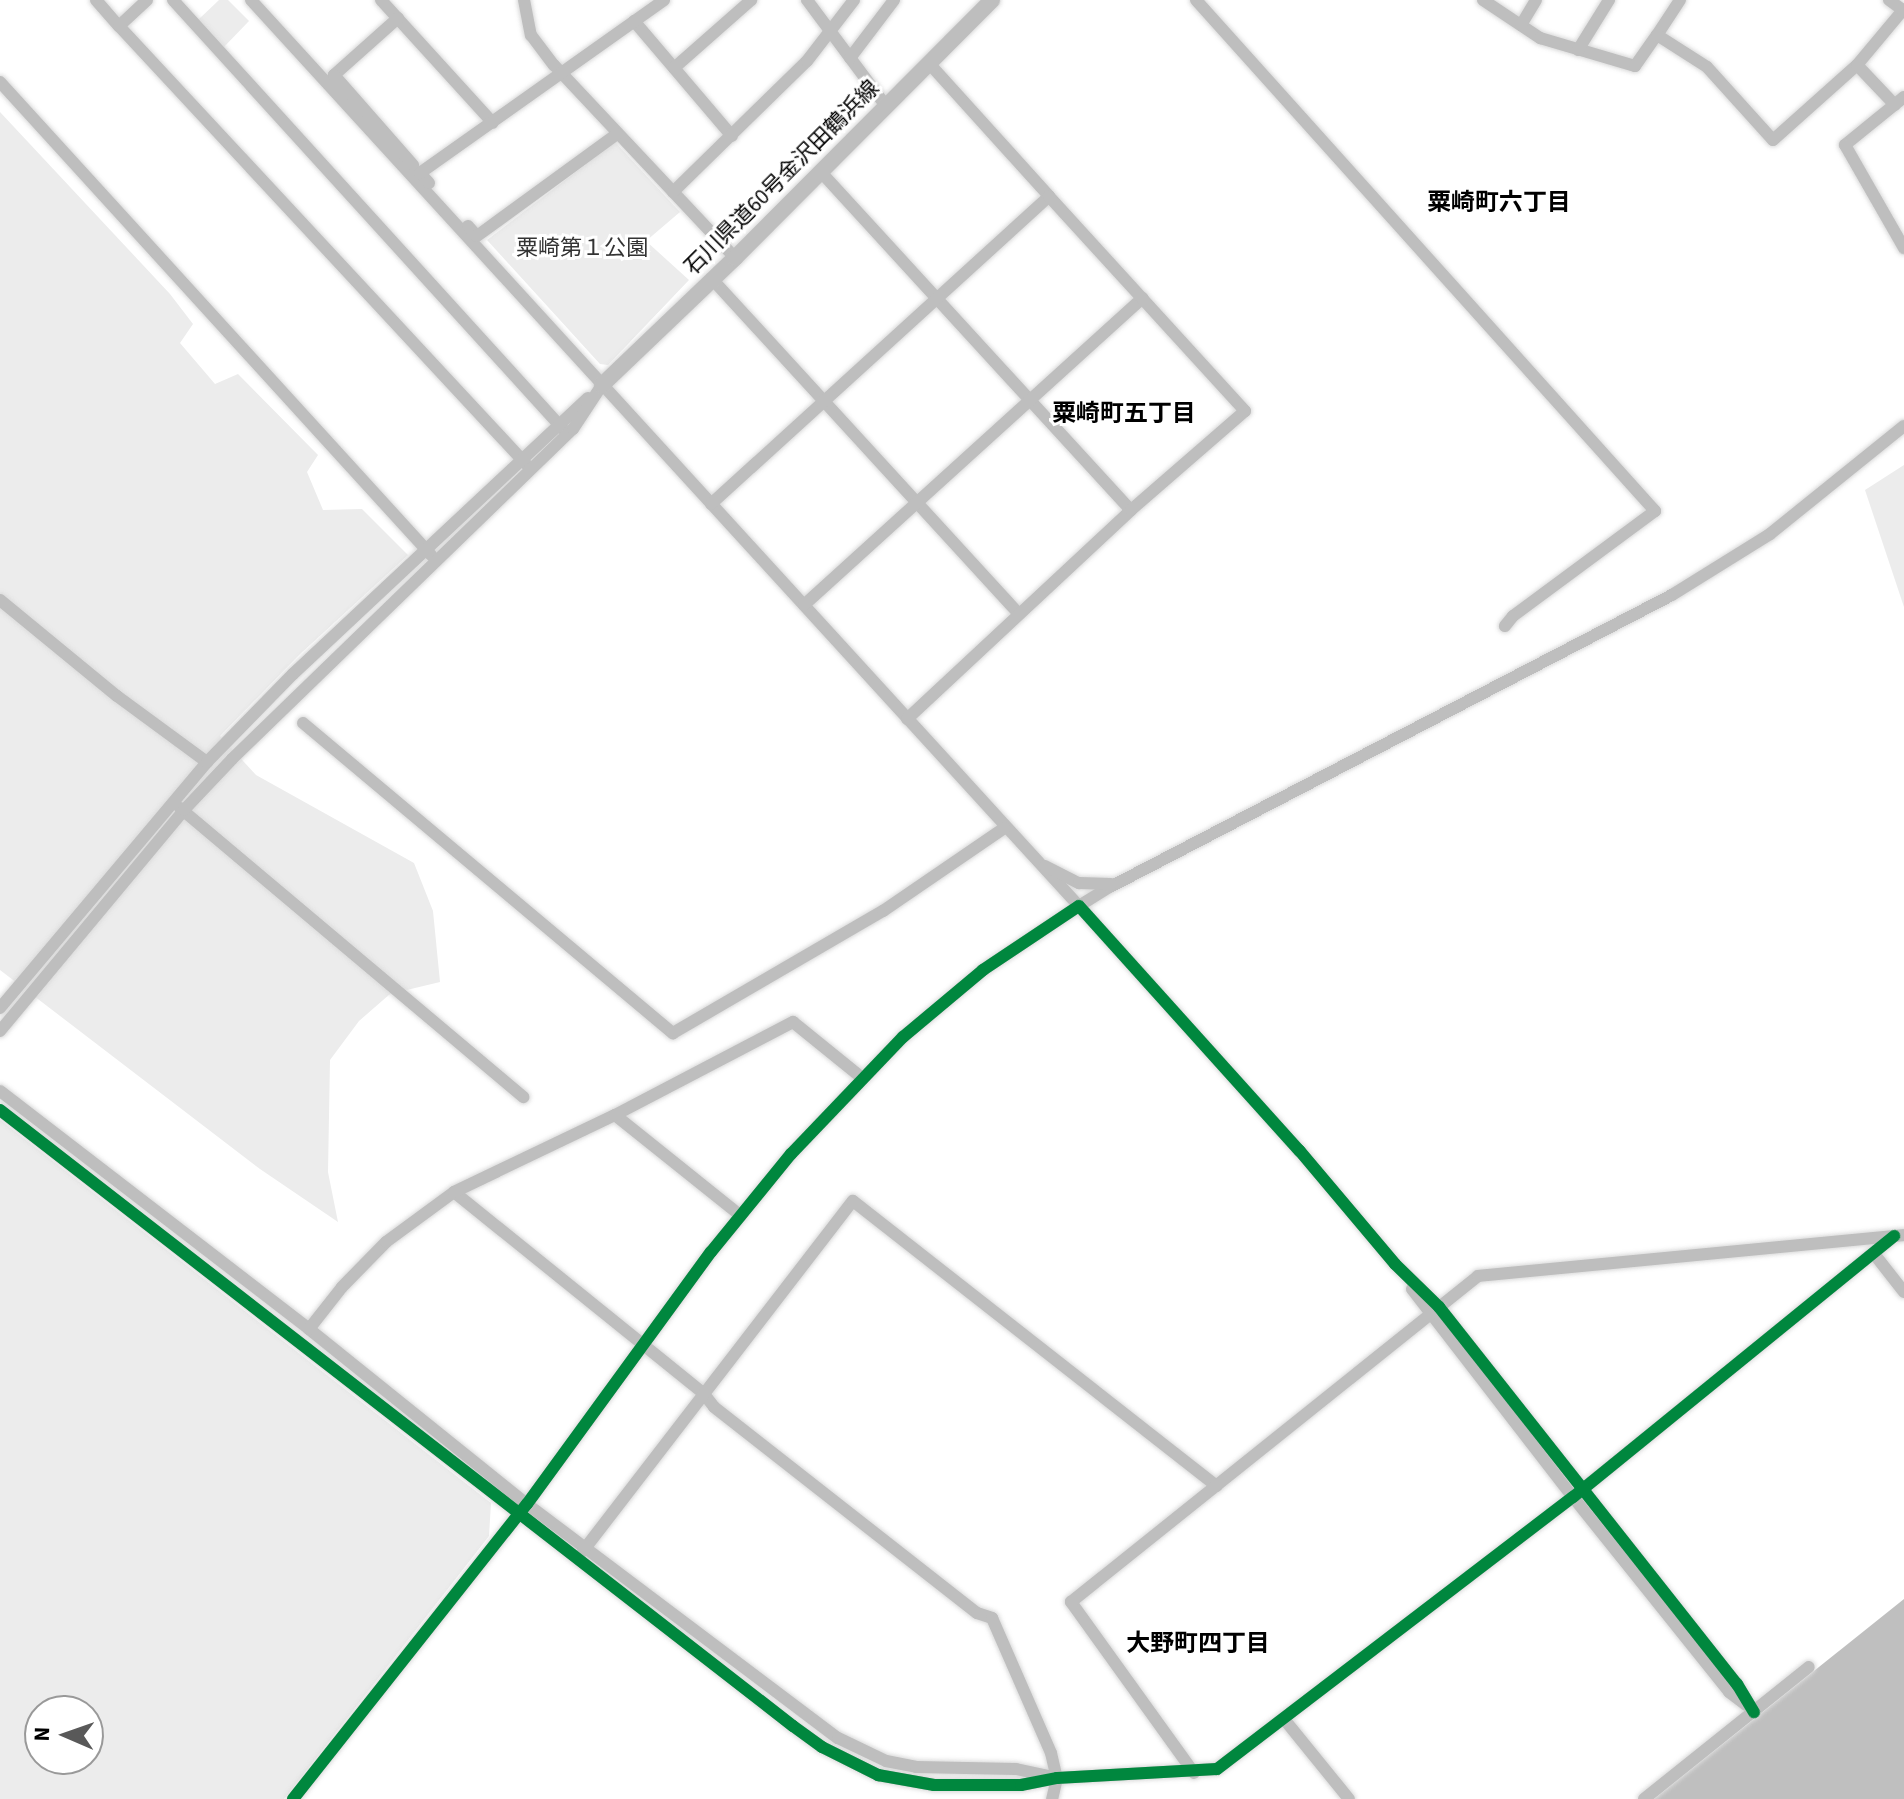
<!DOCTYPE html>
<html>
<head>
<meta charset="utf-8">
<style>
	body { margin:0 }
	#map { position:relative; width:1904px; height:1799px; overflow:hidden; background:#fff; font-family:"Source Sans 3","Noto Sans JP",sans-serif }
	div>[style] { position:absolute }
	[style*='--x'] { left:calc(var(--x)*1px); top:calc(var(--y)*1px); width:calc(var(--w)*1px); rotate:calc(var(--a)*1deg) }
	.green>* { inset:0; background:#ececec }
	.water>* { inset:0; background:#bfbfbf }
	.roads { filter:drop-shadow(0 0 2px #dbdbdb) drop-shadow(0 0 2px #dbdbdb) }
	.minor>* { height:12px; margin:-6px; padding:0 6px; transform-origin:6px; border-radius:6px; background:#bebebe }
	.major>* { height:16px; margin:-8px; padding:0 8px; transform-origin:8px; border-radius:8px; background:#bebebe }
	.cycleway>* { height:12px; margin:-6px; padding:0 6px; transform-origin:6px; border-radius:6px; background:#00873e }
	span { translate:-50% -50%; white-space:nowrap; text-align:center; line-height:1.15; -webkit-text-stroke:6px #fff; paint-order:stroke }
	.street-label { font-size:22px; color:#000 }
	.park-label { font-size:22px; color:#333 }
	.neighbourhood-label { font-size:24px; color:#000; font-weight:700 }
	.north { position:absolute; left:24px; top:1695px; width:80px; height:80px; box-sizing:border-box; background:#fff; border:2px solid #999; border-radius:50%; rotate:272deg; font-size:22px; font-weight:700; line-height:32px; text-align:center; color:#000 }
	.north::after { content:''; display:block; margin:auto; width:28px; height:36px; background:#595959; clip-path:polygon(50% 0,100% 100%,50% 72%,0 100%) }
</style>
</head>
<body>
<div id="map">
	<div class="green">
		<i style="clip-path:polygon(219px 0,228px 0,249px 21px,223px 48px,198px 20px)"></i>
		<i style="clip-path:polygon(0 112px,170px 294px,193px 324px,180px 343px,215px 384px,238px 374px,318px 455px,307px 472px,323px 510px,362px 509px,408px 555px,299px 655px,220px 736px,256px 775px,414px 863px,433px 911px,440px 982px,390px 994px,359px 1021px,330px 1060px,328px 1172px,338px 1222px,260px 1169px,0 970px)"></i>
		<i style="clip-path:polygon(615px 142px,680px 212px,646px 241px,689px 280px,608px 365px,600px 364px,487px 240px)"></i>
		<i style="clip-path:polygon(1904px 465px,1904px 607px,1865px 490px)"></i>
		<i style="clip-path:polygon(evenodd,0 1120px,491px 1503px,489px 1536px,284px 1799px,0 1799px,0 1120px,40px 1711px,88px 1711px,88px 1759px,40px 1759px,40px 1711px)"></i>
	</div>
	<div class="water">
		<i style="clip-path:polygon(1904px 1599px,1904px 1799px,1654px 1799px)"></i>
	</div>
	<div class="roads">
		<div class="minor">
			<i style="--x:96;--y:0;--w:35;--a:49"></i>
			<i style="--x:147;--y:0;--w:38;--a:137"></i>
			<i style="--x:119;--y:26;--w:598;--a:47.1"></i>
			<i style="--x:173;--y:0;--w:580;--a:47.73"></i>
			<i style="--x:251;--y:0;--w:1227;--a:47.58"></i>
			<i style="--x:1079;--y:906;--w:36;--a:-32"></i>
			<i style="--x:1110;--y:887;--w:633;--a:-27.46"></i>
			<i style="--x:1672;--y:595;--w:115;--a:-31.9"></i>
			<i style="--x:1770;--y:534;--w:172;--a:-38.9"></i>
			<i style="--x:381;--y:0;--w:166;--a:47.7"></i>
			<i style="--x:524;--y:0;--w:36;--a:79"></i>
			<i style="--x:531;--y:35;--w:38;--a:53"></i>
			<i style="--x:554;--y:65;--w:265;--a:46.8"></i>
			<i style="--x:807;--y:0;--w:132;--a:53.3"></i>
			<i style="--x:1196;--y:0;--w:687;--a:48.07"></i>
			<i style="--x:1655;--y:511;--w:177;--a:143.5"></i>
			<i style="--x:1513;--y:616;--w:13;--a:129"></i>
			<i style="--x:1483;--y:0;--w:69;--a:33.7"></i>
			<i style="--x:1540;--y:38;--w:99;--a:16.4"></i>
			<i style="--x:1635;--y:66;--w:38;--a:-55"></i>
			<i style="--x:1680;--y:0;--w:42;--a:123.3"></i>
			<i style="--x:1657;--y:35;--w:59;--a:32.6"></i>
			<i style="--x:1707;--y:67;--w:98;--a:47.9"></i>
			<i style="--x:1773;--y:140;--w:113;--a:-41.8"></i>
			<i style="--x:1857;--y:65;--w:72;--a:-50.1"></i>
			<i style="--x:1889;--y:0;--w:19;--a:36"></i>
			<i style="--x:398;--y:18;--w:86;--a:138.3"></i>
			<i style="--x:334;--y:75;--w:120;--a:48.7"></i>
			<i style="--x:634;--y:21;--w:151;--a:49.6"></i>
			<i style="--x:1521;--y:25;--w:29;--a:-59"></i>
			<i style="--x:1578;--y:50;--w:59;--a:-58.2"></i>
			<i style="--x:850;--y:58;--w:73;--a:-52.8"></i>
			<i style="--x:1857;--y:65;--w:55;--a:46.5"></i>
			<i style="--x:674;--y:68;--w:103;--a:-41.4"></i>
			<i style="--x:0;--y:82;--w:640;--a:47.66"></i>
			<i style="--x:1904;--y:97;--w:76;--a:140.9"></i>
			<i style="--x:1845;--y:145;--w:119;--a:60.2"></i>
			<i style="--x:820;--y:171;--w:460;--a:47.5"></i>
			<i style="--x:429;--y:183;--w:13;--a:-132"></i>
			<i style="--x:420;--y:173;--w:299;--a:-35.3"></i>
			<i style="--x:673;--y:192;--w:187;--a:-44.4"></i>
			<i style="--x:807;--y:61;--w:77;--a:-52.4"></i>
			<i style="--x:468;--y:226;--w:13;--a:48"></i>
			<i style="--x:477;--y:236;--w:173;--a:-36.1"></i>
			<i style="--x:712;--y:279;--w:454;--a:47.5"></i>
			<i style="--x:711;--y:504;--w:457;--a:-42.3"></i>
			<i style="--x:1049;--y:196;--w:179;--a:-132.1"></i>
			<i style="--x:0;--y:600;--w:151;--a:39.4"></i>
			<i style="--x:117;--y:696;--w:112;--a:36.3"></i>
			<i style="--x:804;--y:605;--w:457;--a:-42.2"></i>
			<i style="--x:907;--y:719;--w:306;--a:-43"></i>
			<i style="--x:1131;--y:510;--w:151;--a:-41"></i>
			<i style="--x:1245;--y:411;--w:291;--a:-132.4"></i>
			<i style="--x:303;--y:723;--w:483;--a:40"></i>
			<i style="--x:673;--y:1033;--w:243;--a:-30.2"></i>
			<i style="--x:883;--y:911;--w:147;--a:-34.4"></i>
			<i style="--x:180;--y:808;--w:449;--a:40.1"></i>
			<i style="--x:1045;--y:866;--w:38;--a:27"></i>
			<i style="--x:1079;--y:883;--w:32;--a:2"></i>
			<i style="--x:0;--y:1008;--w:322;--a:-49.9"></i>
			<i style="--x:207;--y:762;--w:123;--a:-45.7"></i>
			<i style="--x:293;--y:674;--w:404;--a:-43.1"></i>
			<i style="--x:0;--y:1031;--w:288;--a:-50.2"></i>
			<i style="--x:184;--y:810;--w:70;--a:-46.7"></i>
			<i style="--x:232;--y:759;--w:475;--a:-44.1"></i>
			<i style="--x:573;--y:429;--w:53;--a:-56.6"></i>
			<i style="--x:0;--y:1091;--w:390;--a:37.6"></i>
			<i style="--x:309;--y:1329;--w:280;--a:38.8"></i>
			<i style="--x:527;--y:1504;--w:389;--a:37"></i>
			<i style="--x:838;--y:1738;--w:53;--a:25.6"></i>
			<i style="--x:886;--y:1761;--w:31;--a:11"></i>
			<i style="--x:916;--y:1767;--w:100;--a:1.1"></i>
			<i style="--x:1016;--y:1769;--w:35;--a:12"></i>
			<i style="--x:0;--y:1110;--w:1004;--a:37.84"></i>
			<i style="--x:793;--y:1726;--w:36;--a:36"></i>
			<i style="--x:822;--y:1747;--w:63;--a:26.6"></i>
			<i style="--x:878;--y:1775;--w:57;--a:10.1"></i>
			<i style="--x:934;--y:1785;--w:87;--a:0"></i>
			<i style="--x:1021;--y:1785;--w:37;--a:-11"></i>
			<i style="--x:1057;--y:1778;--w:160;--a:-3.2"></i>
			<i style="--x:1217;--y:1769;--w:448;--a:-37.4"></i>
			<i style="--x:1573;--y:1497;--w:414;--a:-39.1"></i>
			<i style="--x:615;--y:1115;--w:161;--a:38.7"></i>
			<i style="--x:454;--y:1192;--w:321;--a:38.9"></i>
			<i style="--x:704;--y:1394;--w:16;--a:52"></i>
			<i style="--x:714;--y:1407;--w:334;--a:38.1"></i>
			<i style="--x:977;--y:1613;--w:16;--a:18"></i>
			<i style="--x:992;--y:1618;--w:147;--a:66.4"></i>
			<i style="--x:1051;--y:1753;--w:26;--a:77"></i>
			<i style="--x:1057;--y:1778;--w:22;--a:103"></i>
			<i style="--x:1875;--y:1255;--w:47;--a:51.9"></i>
			<i style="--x:1412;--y:1289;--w:263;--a:52.3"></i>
			<i style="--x:1573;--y:1497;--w:250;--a:51.3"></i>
			<i style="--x:1729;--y:1692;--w:21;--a:37"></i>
			<i style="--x:309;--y:1329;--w:53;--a:-51.8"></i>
			<i style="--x:342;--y:1287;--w:63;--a:-45.6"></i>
			<i style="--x:386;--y:1242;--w:84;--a:-36.3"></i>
			<i style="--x:454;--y:1192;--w:178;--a:-25.6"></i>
			<i style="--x:615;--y:1115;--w:201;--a:-27.6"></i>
			<i style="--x:793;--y:1022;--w:87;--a:39"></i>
			<i style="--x:583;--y:1551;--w:442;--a:-52.4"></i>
			<i style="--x:853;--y:1201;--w:462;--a:38.1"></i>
			<i style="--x:1284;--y:1719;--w:103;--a:50.9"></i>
			<i style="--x:1194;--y:1773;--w:211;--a:-125.7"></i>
			<i style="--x:1071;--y:1602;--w:521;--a:-38.69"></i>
			<i style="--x:1478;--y:1276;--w:428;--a:-5.5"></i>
			<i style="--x:293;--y:1799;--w:377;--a:-51.6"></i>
			<i style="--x:527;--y:1504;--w:312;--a:-53.9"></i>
			<i style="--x:711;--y:1252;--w:127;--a:-50.8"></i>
			<i style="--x:791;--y:1154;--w:162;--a:-46.3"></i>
			<i style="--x:903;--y:1037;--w:104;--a:-39.9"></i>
			<i style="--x:983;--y:970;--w:115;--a:-33.7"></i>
			<i style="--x:1079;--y:906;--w:329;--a:48"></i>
			<i style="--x:1299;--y:1150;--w:149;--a:49.9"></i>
			<i style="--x:1395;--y:1264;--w:62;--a:44.3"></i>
			<i style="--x:1439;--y:1307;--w:481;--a:51.7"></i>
			<i style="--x:1737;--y:1684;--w:33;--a:59"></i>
			<i style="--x:1644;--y:1799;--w:211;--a:-38.7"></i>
		</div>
		<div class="major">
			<i style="--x:602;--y:385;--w:184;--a:-43.7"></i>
			<i style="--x:735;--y:258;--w:364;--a:-45.1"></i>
		</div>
	</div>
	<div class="cycleway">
		<i style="--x:0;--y:1110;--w:1004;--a:37.84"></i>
		<i style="--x:793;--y:1726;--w:36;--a:36"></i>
		<i style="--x:822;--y:1747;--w:63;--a:26.6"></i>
		<i style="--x:878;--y:1775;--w:57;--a:10.1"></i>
		<i style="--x:934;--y:1785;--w:87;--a:0"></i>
		<i style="--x:1021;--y:1785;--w:37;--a:-11"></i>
		<i style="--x:1057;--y:1778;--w:160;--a:-3.2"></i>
		<i style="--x:1217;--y:1769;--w:448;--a:-37.4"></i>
		<i style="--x:1573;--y:1497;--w:414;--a:-39.1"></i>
		<i style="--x:293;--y:1799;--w:377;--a:-51.6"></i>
		<i style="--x:527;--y:1504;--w:312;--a:-53.9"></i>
		<i style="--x:711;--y:1252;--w:127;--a:-50.8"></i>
		<i style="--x:791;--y:1154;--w:162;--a:-46.3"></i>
		<i style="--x:903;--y:1037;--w:104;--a:-39.9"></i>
		<i style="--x:983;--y:970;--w:115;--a:-33.7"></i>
		<i style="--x:1079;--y:906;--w:329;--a:48"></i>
		<i style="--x:1299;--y:1150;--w:149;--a:49.9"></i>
		<i style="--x:1395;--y:1264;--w:62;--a:44.3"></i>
		<i style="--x:1439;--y:1307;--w:481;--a:51.7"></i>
		<i style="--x:1737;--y:1684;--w:33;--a:59"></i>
	</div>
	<div class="street-label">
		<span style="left:782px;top:178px;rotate:-45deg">石川県道60号金沢田鶴浜線</span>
	</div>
	<div class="park-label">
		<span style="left:582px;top:249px">粟崎第１公園</span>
	</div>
	<div class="neighbourhood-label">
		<span style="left:1499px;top:203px">粟崎町六丁目</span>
		<span style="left:1124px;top:414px">粟崎町五丁目</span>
		<span style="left:1198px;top:1644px">大野町四丁目</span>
	</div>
	<div class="north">N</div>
</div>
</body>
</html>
